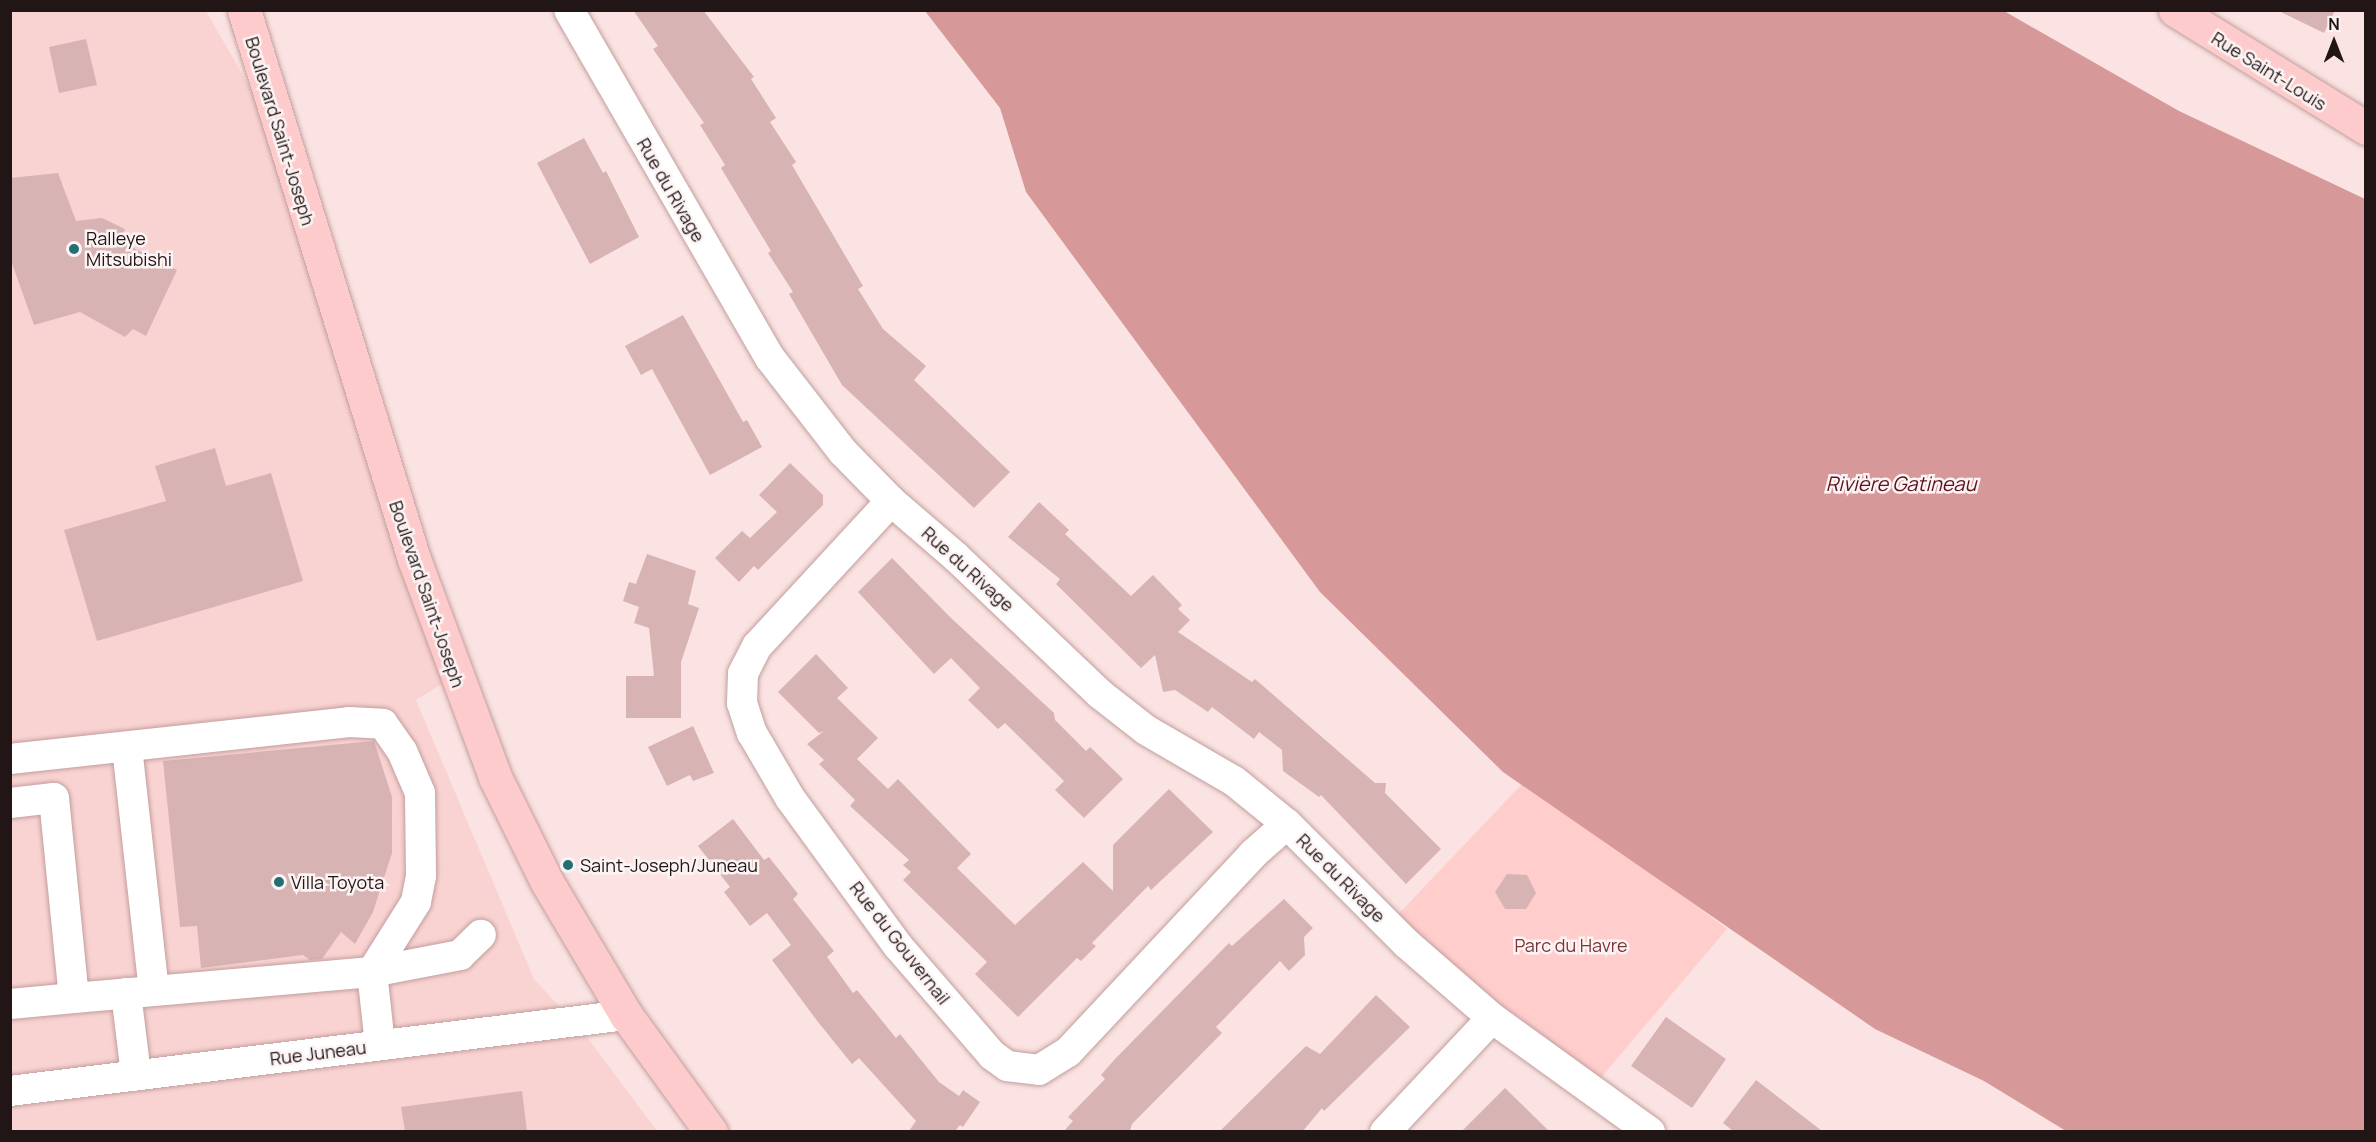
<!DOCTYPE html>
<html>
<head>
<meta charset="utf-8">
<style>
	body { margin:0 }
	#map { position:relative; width:2376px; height:1142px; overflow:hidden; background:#fae3e2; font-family:Manrope,sans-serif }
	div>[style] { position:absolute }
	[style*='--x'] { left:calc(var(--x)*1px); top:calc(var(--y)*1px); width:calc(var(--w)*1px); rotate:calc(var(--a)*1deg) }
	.built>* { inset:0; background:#f9d3d2 }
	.green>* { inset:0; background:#fecdcc }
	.water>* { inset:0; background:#d69898 }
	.building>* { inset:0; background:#d8b3b3 }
	.roads { filter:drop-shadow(0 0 2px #c29e9d) drop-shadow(0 0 2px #c29e9d) }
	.minor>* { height:30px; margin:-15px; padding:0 15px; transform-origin:15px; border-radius:15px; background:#fff }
	.major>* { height:33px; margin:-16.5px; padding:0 16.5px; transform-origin:16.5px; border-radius:16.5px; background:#fdcbcb }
	.dots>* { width:16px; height:16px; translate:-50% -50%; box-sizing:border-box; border:3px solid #fcf4f4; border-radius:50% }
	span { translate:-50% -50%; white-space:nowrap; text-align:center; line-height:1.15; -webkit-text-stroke:5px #fcf4f4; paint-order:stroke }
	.street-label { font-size:18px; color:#221515 }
	.poi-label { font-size:18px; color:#221515 }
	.left { translate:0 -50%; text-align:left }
	.park-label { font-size:18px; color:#7e3337 }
	.water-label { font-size:20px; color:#5c121b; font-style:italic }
	.frame { position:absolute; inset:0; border:12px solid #221515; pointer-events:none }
	.north { position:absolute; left:2304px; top:12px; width:60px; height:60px; -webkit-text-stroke:4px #fcf4f4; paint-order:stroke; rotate:0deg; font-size:16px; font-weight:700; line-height:24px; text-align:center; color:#221515 }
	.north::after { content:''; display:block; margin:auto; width:21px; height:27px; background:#221515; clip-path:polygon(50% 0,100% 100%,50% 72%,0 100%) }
</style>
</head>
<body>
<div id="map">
	<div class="built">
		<i style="clip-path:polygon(10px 11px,206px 11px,283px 145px,455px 676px,416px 700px,534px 979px,584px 1033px,657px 1131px,11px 1131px)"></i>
	</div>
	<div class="green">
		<i style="clip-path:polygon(1522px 784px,1641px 865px,1727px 929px,1592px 1088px,1388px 925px)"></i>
	</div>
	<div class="water">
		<i style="clip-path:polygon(925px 11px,2004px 11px,2179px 111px,2365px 199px,2365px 1131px,2066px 1131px,1984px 1081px,1875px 1029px,1503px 772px,1320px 592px,1026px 192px,1000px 108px)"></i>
	</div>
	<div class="building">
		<i style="clip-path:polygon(633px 10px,703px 10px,754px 77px,751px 79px,776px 118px,770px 122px,796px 162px,792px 165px,863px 286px,858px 289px,883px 329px,926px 366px,914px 380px,1010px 472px,974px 508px,842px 385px,789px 294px,793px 292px,768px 253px,771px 251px,721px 168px,725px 165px,700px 125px,704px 123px,653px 49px,658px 46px)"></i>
		<i style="clip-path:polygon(2277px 10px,2335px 10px,2324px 33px)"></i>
		<i style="clip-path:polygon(86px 39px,97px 85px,59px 93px,49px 47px)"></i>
		<i style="clip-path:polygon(584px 138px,603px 173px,606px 171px,639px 237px,590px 264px,537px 163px)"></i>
		<i style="clip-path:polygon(58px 173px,76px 221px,102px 218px,125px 229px,120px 241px,177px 270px,146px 336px,133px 329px,125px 337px,80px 312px,34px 325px,10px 258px,10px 178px)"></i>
		<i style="clip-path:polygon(683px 315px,743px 422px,747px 420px,762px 447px,710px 475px,652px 369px,641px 375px,625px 346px)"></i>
		<i style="clip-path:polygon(215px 448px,226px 486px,271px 473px,303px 581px,97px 641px,64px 530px,166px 501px,155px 466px)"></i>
		<i style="clip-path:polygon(790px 463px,823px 495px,823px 505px,758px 570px,754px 566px,739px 582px,715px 558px,742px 531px,750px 538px,777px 512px,759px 495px)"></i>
		<i style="clip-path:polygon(1039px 502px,1069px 530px,1065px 534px,1131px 596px,1153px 575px,1182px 605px,1178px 609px,1190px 620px,1178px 632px,1252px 682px,1255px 679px,1375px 783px,1386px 783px,1385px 793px,1441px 849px,1406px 884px,1321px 795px,1319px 797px,1283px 771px,1282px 750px,1259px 732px,1254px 739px,1212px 707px,1208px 712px,1175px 690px,1163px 692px,1155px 655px,1141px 668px,1056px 584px,1060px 579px,1008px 537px)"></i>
		<i style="clip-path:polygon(647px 554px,696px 571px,688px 604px,699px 608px,681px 662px,681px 718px,626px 718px,626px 676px,654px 676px,649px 628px,634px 623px,639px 607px,623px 601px,629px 582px,636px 584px)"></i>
		<i style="clip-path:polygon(892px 558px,951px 618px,1054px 713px,1055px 720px,1086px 751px,1090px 747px,1123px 779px,1084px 818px,1055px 790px,1064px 781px,1005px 723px,998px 729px,968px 700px,980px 688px,951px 658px,934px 674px,858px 592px)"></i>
		<i style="clip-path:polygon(816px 654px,848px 688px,837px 698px,878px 738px,857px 759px,888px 789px,898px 779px,971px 854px,957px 868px,1015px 925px,1083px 862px,1113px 891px,1113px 845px,1169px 789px,1213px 832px,1151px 890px,1148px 886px,1092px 943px,1096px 946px,1081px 961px,1077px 958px,1018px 1017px,975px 974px,987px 962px,903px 880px,911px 872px,903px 865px,909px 860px,850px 806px,855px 800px,819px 764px,824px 760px,807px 744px,824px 731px,819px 733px,778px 692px)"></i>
		<i style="clip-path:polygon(693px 726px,714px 773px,693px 781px,690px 775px,667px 786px,648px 747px)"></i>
		<i style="clip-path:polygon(374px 741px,392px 797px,392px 853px,373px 912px,355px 944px,341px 932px,322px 959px,310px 960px,303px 955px,201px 968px,197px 926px,180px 927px,163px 761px)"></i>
		<i style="clip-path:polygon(733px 819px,764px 860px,769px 857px,798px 894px,793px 899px,834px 951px,827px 957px,853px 993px,857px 990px,896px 1038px,900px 1034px,939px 1082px,959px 1096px,963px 1090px,980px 1102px,963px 1127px,960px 1125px,955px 1131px,909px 1131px,916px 1121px,859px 1058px,852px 1064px,818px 1022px,772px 960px,791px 945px,767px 913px,750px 926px,724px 892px,730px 887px,698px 846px)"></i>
		<i style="clip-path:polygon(1507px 874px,1527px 875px,1536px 893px,1526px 909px,1505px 909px,1495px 892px)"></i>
		<i style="clip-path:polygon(1284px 899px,1313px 928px,1304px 937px,1305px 955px,1289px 971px,1280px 961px,1216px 1027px,1222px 1033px,1132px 1124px,1130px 1131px,1064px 1131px,1073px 1121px,1068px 1117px,1105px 1079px,1101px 1075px,1115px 1059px,1229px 943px,1232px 946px)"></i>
		<i style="clip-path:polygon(1376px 995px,1410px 1027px,1324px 1111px,1322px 1108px,1303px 1131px,1220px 1131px,1306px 1046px,1320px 1054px)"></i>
		<i style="clip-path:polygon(1666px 1017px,1726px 1059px,1692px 1108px,1631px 1066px)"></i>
		<i style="clip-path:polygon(1756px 1080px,1822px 1131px,1733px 1131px,1723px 1123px)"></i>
		<i style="clip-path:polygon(1505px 1088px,1549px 1131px,1462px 1131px)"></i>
		<i style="clip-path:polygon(522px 1091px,527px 1131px,405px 1131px,401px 1107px)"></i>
	</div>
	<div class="roads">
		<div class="minor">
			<i style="--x:569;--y:10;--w:402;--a:60"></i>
			<i style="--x:770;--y:358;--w:119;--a:52.2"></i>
			<i style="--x:843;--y:452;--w:69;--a:45.6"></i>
			<i style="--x:891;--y:501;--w:86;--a:40.7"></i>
			<i style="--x:956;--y:557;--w:199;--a:43.6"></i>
			<i style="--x:1100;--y:694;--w:58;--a:38"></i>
			<i style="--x:1146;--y:730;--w:102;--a:30.1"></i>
			<i style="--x:1234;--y:781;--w:68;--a:39.1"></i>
			<i style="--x:1287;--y:824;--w:170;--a:45"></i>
			<i style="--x:1407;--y:944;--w:113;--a:41"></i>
			<i style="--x:1492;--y:1018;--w:195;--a:35.8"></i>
			<i style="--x:891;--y:501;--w:197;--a:132.7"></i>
			<i style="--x:757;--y:646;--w:31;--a:117"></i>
			<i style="--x:743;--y:674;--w:29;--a:92"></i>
			<i style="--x:742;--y:703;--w:32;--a:72"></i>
			<i style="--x:752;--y:733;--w:75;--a:59.7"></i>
			<i style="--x:790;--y:798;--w:183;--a:53.9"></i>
			<i style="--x:898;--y:946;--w:144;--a:49.2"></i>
			<i style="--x:992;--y:1055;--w:19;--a:36"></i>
			<i style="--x:1007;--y:1066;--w:32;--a:7"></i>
			<i style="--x:1039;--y:1070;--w:34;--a:-32"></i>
			<i style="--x:1068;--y:1052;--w:271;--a:-46.9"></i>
			<i style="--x:1253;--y:854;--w:45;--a:-41.4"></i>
			<i style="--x:127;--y:747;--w:245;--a:83.7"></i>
			<i style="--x:10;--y:759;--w:341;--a:-6.2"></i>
			<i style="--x:349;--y:722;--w:34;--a:3"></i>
			<i style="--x:383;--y:724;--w:33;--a:55"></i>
			<i style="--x:402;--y:751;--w:46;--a:66.8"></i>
			<i style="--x:420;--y:793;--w:83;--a:89.3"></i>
			<i style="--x:421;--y:876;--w:26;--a:101"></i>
			<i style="--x:416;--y:902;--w:83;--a:122.2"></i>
			<i style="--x:372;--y:972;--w:73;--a:83.7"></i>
			<i style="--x:10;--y:803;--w:44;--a:-6.5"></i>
			<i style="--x:54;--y:798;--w:201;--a:84.3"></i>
			<i style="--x:74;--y:998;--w:64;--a:174.6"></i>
			<i style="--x:126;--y:993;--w:83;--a:83"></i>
			<i style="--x:74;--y:998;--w:299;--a:-5"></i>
			<i style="--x:372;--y:972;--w:90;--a:-10.9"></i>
			<i style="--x:460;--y:955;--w:29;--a:-44"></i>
			<i style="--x:10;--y:1091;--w:621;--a:-7.03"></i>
			<i style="--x:1385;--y:1132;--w:156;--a:-46.8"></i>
		</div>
		<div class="major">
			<i style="--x:244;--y:10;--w:575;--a:72.79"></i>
			<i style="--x:414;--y:559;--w:233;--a:69.6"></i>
			<i style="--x:495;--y:777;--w:117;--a:63.7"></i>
			<i style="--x:547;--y:882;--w:155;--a:59.3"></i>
			<i style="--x:626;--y:1015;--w:145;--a:54"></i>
			<i style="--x:2175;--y:10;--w:225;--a:31.7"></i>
		</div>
	</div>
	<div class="dots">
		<i style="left:74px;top:249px;background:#246f73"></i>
		<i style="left:568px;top:865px;background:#246f73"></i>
		<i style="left:279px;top:882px;background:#246f73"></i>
	</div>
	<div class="street-label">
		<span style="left:2269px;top:71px;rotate:32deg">Rue Saint-Louis</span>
		<span style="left:280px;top:131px;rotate:73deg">Boulevard Saint-Joseph</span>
		<span style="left:671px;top:190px;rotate:60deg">Rue du Rivage</span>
		<span style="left:968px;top:569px;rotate:42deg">Rue du Rivage</span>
		<span style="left:427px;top:594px;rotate:71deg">Boulevard Saint-Joseph</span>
		<span style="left:1341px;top:878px;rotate:45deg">Rue du Rivage</span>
		<span style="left:900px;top:943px;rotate:52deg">Rue du Gouvernail</span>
		<span style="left:318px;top:1053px;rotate:-7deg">Rue Juneau</span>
	</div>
	<div class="poi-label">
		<span class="left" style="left:86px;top:249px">Ralleye<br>Mitsubishi</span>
		<span class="left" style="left:580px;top:865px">Saint-Joseph/Juneau</span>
		<span class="left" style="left:291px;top:882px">Villa Toyota</span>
	</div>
	<div class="park-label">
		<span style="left:1571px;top:945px">Parc du Havre</span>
	</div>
	<div class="water-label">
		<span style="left:1901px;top:483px">Rivière Gatineau</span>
	</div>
	<div class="frame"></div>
	<div class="north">N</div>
</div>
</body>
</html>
